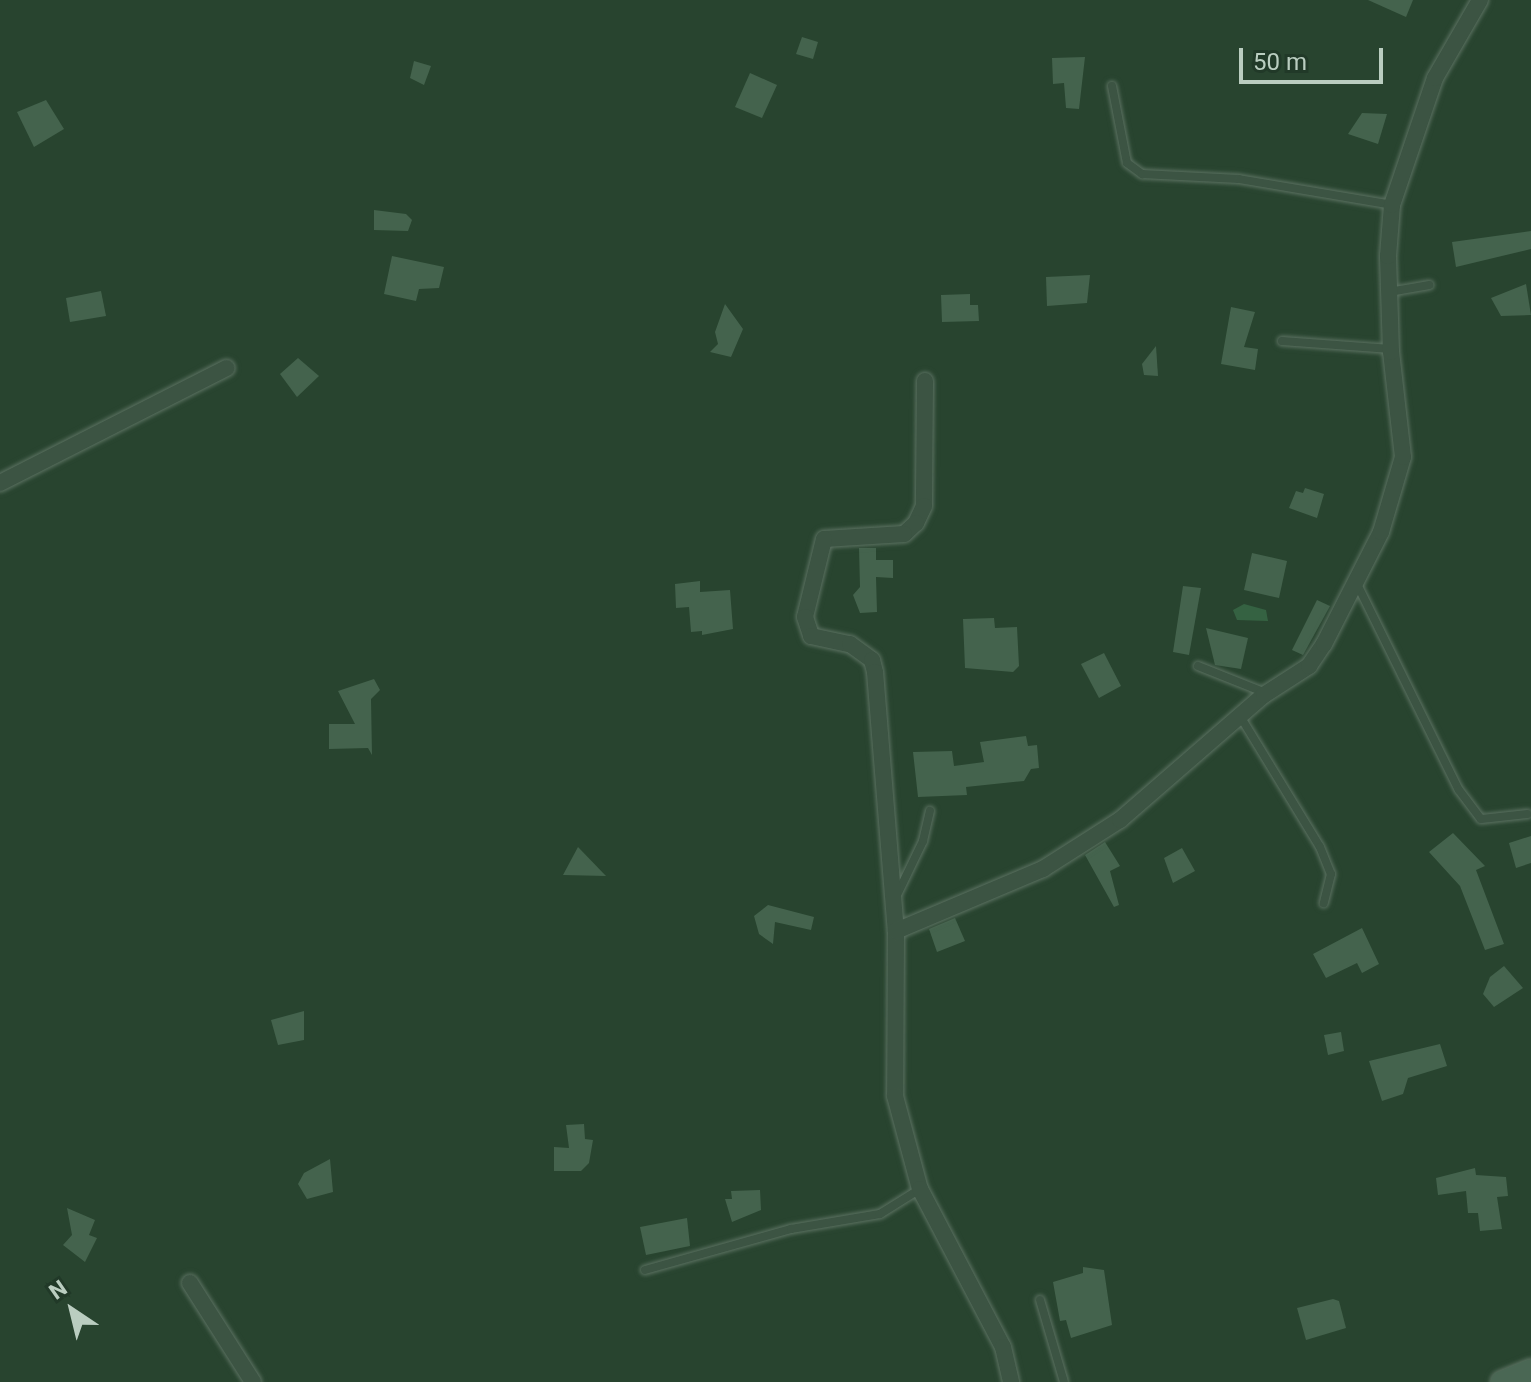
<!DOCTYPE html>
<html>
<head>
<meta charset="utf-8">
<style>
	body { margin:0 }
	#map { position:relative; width:1531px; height:1382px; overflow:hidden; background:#28442f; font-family:Roboto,sans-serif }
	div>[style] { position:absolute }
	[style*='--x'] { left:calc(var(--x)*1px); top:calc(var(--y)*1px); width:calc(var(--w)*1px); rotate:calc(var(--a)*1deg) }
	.water>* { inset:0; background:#356242 }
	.building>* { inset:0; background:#44634d }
	.roads { filter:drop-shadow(0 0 2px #5b7161) drop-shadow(0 0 2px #5b7161) }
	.lane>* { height:8px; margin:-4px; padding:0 4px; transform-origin:4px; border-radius:4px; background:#3c5443 }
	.street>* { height:16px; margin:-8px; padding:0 8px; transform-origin:8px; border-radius:8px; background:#3c5443 }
	.secondary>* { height:22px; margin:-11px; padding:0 11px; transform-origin:11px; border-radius:11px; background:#4a6754 }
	span { translate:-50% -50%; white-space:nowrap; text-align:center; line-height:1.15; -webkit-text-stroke:8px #213928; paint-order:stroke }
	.north { position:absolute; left:32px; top:1270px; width:80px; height:80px; -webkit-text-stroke:6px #213928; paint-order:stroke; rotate:325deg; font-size:22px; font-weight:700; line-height:32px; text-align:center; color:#bacdc0 }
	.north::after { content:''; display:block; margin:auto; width:28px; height:36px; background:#bacdc0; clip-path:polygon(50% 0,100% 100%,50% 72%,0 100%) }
	.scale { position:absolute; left:1239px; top:48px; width:144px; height:36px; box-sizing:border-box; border:4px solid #bacdc0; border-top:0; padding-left:10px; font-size:24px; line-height:28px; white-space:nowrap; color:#bacdc0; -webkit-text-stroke:6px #213928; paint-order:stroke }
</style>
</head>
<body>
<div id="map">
	<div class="water">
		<i style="clip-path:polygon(1244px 604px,1266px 610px,1268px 621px,1237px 620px,1233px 610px)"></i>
	</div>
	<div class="building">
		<i style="clip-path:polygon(1368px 0,1413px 0,1406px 17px)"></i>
		<i style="clip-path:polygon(802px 37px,818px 42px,813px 59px,796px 54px)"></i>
		<i style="clip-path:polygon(1085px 57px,1079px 109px,1066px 108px,1064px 83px,1053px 84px,1052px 58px)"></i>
		<i style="clip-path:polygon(414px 61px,431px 66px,424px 85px,410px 78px)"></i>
		<i style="clip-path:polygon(750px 73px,777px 85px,762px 118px,735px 107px)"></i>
		<i style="clip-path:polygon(46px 100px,64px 129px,34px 147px,17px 112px)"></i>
		<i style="clip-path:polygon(1362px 113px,1387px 114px,1378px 144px,1348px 134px)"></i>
		<i style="clip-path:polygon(374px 210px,406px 214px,412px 220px,408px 231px,374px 230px)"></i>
		<i style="clip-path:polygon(1531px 231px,1531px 249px,1456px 267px,1452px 242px)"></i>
		<i style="clip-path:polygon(392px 256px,444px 267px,439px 288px,419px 289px,416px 301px,384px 294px)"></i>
		<i style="clip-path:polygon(1090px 275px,1087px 303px,1047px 306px,1046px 277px)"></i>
		<i style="clip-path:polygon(1526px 284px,1531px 315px,1501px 316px,1491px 298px)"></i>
		<i style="clip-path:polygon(101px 291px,106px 316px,70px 322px,66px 298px)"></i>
		<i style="clip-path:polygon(970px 294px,970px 305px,978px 305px,979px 321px,942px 322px,941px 295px)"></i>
		<i style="clip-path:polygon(725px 304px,743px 329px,731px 357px,710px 352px,718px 344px,715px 332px)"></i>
		<i style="clip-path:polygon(1231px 307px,1255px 312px,1244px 347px,1258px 349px,1255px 370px,1221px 364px)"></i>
		<i style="clip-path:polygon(1156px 346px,1158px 376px,1144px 375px,1142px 364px)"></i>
		<i style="clip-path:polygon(298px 358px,319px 376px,297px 397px,280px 374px)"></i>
		<i style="clip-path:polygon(1305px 488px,1324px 494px,1317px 518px,1289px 508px,1296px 491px,1303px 493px)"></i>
		<i style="clip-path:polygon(859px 548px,876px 548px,876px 560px,893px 560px,893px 578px,876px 577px,877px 612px,860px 613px,853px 595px,860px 587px)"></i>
		<i style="clip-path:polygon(1252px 553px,1287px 561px,1279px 598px,1244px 590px)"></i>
		<i style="clip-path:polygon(700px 581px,700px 592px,730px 590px,733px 629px,702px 635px,702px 631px,691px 632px,689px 607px,676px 608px,675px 584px)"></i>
		<i style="clip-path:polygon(1183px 586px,1201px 588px,1189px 655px,1173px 652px)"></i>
		<i style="clip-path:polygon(1317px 600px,1330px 606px,1303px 655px,1292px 650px)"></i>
		<i style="clip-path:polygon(994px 618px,995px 628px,1017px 627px,1019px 666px,1013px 672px,965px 668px,963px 619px)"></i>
		<i style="clip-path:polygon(1206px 628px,1248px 638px,1241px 669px,1215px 665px)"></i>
		<i style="clip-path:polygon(1104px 653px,1121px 686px,1099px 698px,1081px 664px)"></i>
		<i style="clip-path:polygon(374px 679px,380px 690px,371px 699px,372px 755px,368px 748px,329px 749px,329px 724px,355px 724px,338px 691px)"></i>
		<i style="clip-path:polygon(1026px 736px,1028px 746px,1037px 745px,1039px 768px,1031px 769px,1024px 781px,966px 787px,967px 795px,918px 797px,913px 752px,952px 751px,954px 766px,984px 762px,980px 742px)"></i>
		<i style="clip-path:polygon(1453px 833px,1485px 866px,1476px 870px,1504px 944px,1485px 950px,1460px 886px,1429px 852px)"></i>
		<i style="clip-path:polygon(1531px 836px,1531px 863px,1516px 868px,1509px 843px)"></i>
		<i style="clip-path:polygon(1105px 842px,1120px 866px,1110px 871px,1119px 905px,1114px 907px,1085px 855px)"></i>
		<i style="clip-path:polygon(578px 847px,606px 876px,563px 875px)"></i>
		<i style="clip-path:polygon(1182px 848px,1195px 871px,1173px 883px,1164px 858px)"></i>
		<i style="clip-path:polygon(768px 905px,814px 917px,811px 930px,775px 922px,773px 944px,759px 934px,754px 916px)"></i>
		<i style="clip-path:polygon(955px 918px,965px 941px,937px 952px,929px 929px)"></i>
		<i style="clip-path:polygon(1362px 928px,1379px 964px,1362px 973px,1357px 963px,1326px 978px,1313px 954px)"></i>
		<i style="clip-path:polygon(1504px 966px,1523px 988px,1494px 1007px,1483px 994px,1490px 977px)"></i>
		<i style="clip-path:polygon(304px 1011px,304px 1040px,278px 1045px,271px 1020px)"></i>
		<i style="clip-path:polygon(1341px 1032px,1344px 1051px,1328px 1055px,1324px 1035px)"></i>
		<i style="clip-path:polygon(1440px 1044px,1447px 1066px,1408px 1078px,1403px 1094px,1382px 1101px,1369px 1061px)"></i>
		<i style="clip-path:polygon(584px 1124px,585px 1139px,593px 1140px,589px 1163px,581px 1171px,554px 1171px,554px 1147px,569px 1148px,566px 1125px)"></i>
		<i style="clip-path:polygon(330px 1159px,333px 1192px,307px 1199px,298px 1184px,304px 1173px)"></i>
		<i style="clip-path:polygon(1475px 1168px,1476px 1175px,1506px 1177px,1508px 1196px,1497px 1197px,1502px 1229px,1480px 1231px,1478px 1213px,1468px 1213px,1466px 1191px,1438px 1195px,1436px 1178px)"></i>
		<i style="clip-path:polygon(760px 1190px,761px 1210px,732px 1222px,725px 1199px,732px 1199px,731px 1191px)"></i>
		<i style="clip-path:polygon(67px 1208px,95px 1220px,89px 1235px,97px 1238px,85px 1262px,63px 1245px,72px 1235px)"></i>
		<i style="clip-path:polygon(687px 1218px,690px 1246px,646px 1255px,640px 1227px)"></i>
		<i style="clip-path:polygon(1083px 1267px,1104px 1270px,1112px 1325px,1071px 1338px,1066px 1320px,1060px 1321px,1053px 1282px,1083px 1273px)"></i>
		<i style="clip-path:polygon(1333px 1299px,1339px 1301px,1346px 1328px,1306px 1340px,1297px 1308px)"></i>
	</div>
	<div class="roads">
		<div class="lane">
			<i style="--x:1112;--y:86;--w:78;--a:79"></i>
			<i style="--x:1127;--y:163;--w:19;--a:36"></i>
			<i style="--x:1142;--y:174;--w:97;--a:3"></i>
			<i style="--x:1239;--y:179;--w:155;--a:9.6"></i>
			<i style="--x:1389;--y:292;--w:41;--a:-9.9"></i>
			<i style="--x:1282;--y:341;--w:109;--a:4.2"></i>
			<i style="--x:1356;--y:582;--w:232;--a:63.7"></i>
			<i style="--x:1459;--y:790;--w:36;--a:53"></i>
			<i style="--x:1481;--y:819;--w:47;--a:-6.1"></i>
			<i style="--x:1198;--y:666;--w:73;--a:21.7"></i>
			<i style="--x:1240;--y:716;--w:153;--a:58.6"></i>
			<i style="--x:1320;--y:847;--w:29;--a:68"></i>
			<i style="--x:1331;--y:874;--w:30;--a:104"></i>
			<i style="--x:897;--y:895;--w:60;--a:-64.3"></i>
			<i style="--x:923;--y:841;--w:31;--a:-77"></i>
			<i style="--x:645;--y:1270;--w:152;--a:-15.7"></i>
			<i style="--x:791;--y:1229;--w:90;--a:-9.6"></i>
			<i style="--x:880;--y:1214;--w:47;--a:-32"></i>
			<i style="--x:1040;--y:1300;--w:85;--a:73.7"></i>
		</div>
		<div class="street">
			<i style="--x:925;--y:381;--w:125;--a:90.5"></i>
			<i style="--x:924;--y:506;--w:19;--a:115"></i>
			<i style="--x:916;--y:523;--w:16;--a:137"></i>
			<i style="--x:904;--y:534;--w:80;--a:176.4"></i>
			<i style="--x:824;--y:539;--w:80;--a:103.7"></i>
			<i style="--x:805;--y:617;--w:20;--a:72"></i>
			<i style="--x:811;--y:636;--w:40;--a:12"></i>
			<i style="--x:850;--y:644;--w:27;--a:36"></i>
			<i style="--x:872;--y:660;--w:12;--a:76"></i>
			<i style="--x:875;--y:672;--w:260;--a:85.4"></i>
			<i style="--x:896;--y:931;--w:165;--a:90.3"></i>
			<i style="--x:895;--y:1096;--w:96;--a:75"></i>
			<i style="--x:920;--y:1189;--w:178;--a:62.3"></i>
			<i style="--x:1003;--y:1347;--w:36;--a:77"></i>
			<i style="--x:0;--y:483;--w:254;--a:-26.9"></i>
			<i style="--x:896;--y:931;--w:160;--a:-22.9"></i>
			<i style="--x:1043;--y:869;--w:91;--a:-32.5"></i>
			<i style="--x:1120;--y:820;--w:191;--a:-41"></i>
			<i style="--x:1264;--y:695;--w:54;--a:-32.8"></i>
			<i style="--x:1309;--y:666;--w:27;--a:-56"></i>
			<i style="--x:1324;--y:644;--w:126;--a:-63"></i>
			<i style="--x:1381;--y:532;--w:78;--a:-73.7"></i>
			<i style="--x:1403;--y:457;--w:106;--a:-96.5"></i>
			<i style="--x:1391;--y:352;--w:96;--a:-91.8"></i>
			<i style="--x:1388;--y:256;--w:51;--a:-85.5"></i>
			<i style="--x:1392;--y:205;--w:134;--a:-71.3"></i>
			<i style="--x:1435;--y:78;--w:90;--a:-60"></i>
			<i style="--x:190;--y:1283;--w:117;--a:57.5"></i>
		</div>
		<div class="secondary">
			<i style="--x:1502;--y:1382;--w:31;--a:-22"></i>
		</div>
	</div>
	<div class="north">N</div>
	<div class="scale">50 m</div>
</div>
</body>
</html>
